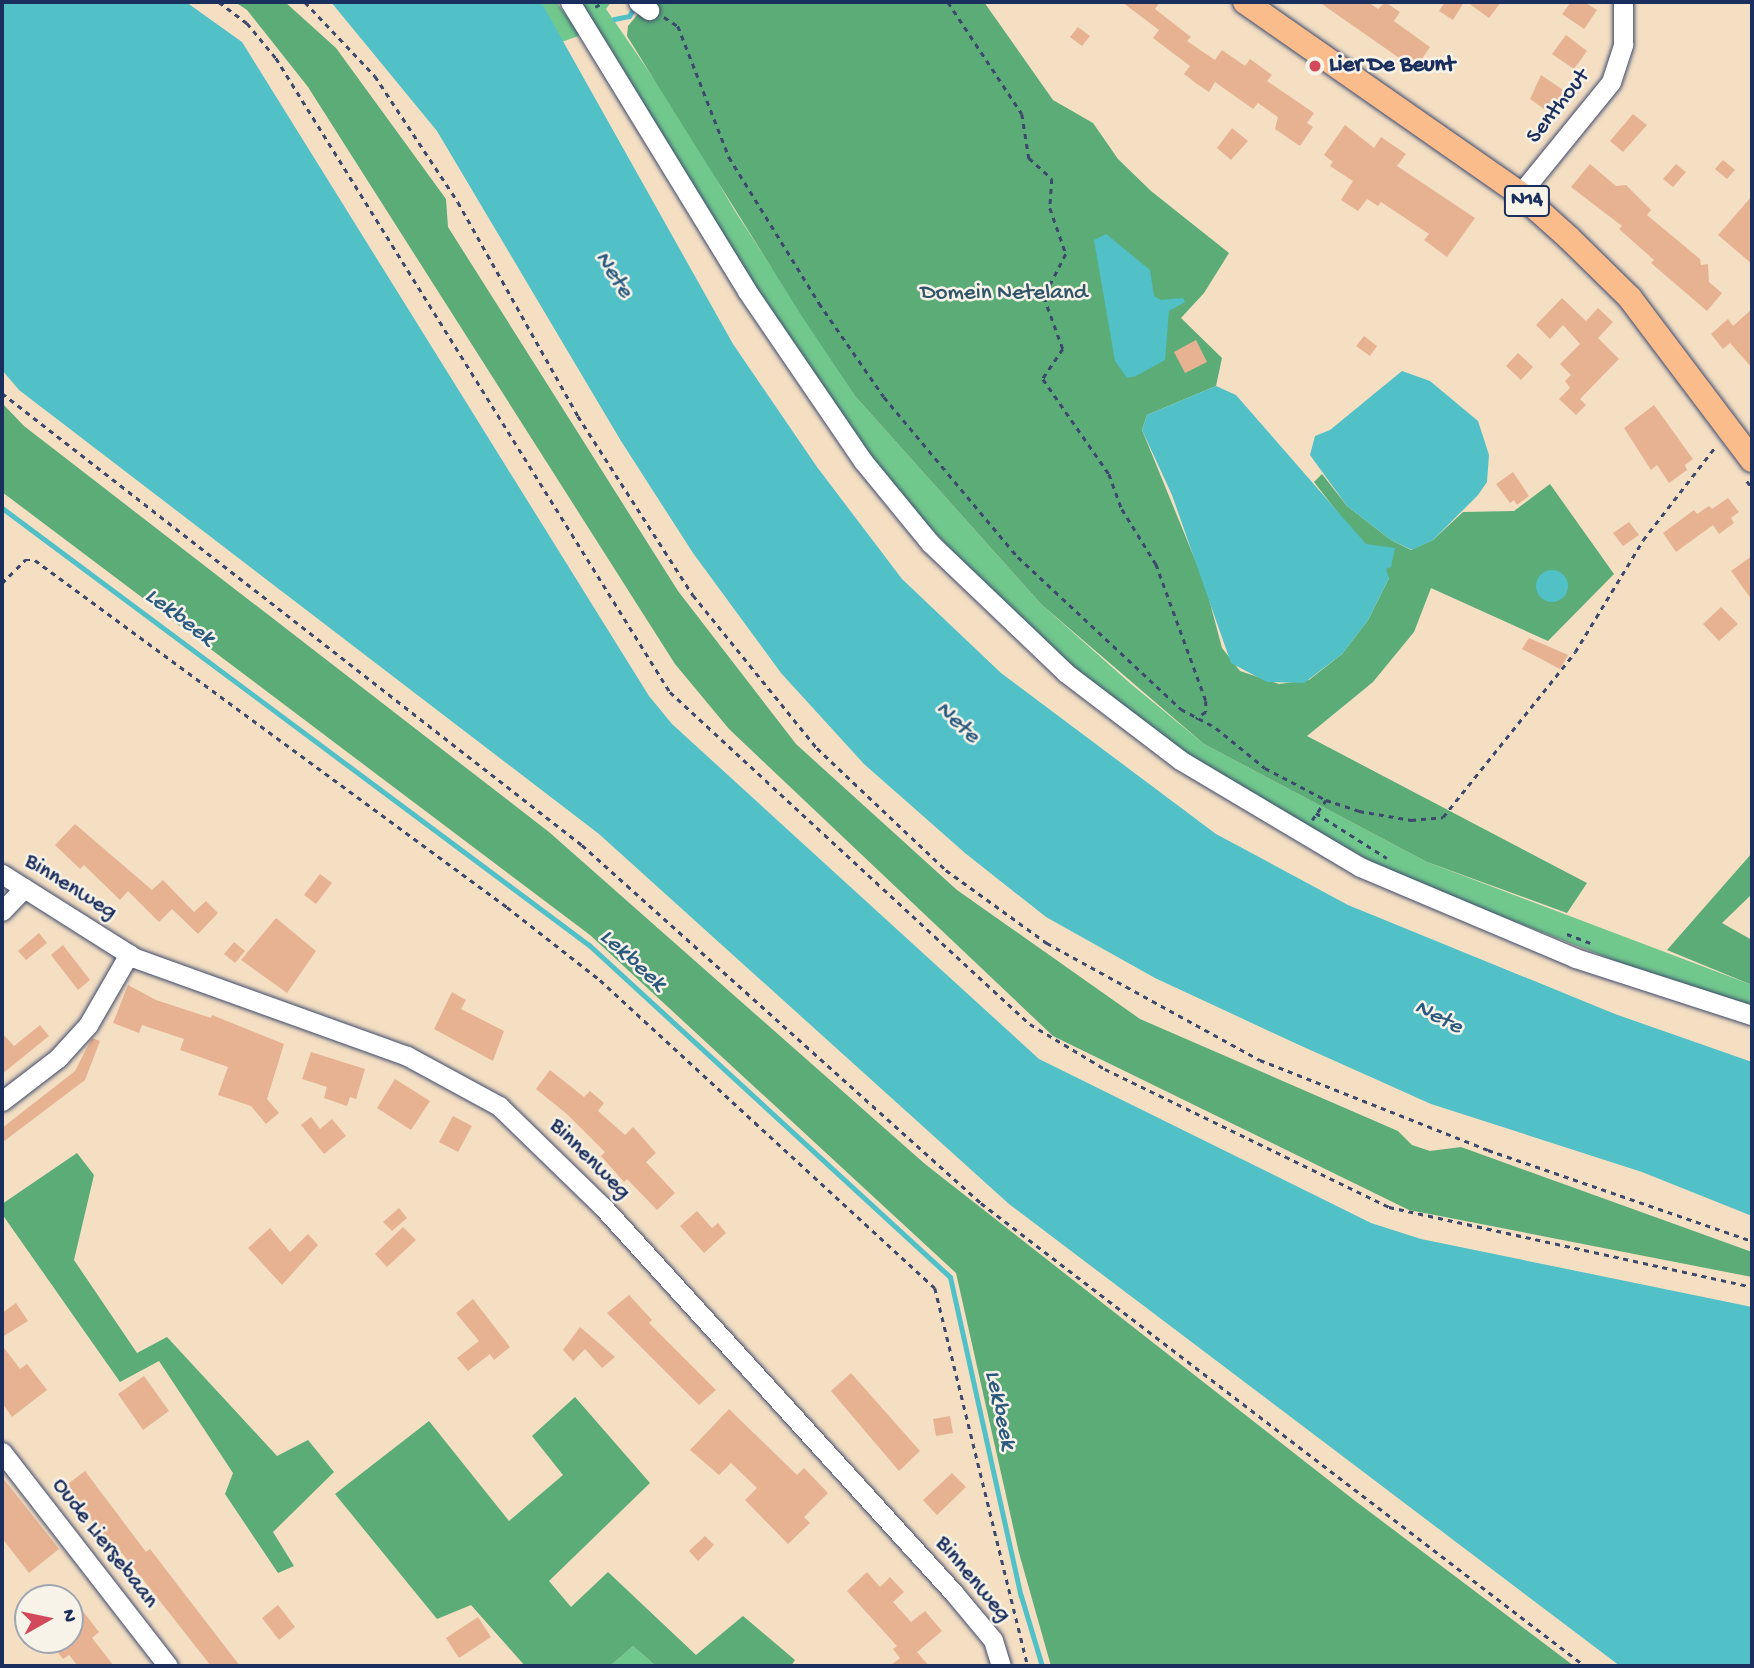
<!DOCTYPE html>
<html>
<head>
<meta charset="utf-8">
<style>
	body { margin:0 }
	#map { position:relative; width:1754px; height:1668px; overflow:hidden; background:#f4dfc3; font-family:"Gochi Hand",sans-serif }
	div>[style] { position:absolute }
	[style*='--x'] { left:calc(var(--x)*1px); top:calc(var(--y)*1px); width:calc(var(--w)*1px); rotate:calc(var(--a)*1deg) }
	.green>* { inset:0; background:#71c88d }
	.forest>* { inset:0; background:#5cac78 }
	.water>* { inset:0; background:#51c0c7 }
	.round { border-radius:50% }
	.stream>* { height:5px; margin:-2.5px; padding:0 2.5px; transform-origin:2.5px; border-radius:2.5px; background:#51c0c7 }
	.building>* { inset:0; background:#e7b292 }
	.path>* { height:2.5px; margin-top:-1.25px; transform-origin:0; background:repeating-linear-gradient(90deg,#3c496d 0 5px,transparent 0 10px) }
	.roads { filter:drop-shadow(0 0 2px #3c496d) drop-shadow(0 0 2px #3c496d) }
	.minor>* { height:19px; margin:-9.5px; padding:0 9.5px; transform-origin:9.5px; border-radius:9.5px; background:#fff }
	.major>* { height:24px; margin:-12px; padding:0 12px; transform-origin:12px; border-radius:12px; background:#fabc8b }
	.dots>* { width:19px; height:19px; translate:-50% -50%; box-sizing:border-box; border:4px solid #f7f3e8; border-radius:50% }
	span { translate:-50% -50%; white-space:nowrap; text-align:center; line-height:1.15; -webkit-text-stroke:5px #f7f3e8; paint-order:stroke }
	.shield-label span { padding:2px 5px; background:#f7f3e8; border:2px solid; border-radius:5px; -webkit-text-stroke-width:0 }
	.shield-label { font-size:21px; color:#1b2f5e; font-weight:700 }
	.poi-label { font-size:23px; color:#1b2f5e; font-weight:700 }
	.left { translate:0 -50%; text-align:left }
	.street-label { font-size:23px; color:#1b2f5e }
	.park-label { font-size:23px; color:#30556a }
	.water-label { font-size:24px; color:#2b5a7e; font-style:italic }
	.frame { position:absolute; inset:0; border:4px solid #1b2f5e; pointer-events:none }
	.north { position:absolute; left:14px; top:1584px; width:70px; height:70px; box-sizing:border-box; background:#f7f3e8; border:2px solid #9fa5b1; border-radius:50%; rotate:81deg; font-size:19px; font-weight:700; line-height:28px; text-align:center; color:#1b2f5e }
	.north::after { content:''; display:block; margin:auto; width:24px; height:32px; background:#d1495b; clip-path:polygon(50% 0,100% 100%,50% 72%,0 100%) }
</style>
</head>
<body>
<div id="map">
	<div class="green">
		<i style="clip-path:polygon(530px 2px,556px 2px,581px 35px,559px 43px)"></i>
		<i style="clip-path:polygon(578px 2px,611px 2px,606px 9px,683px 121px,733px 208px,855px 396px,1042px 605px,1131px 684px,1204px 744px,1427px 862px,1752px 985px,1752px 1009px,1649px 974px,1394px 874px,1233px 785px,1115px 704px,1016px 618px,908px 504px,839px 417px,740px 266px,610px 47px)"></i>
		<i style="clip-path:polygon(633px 1646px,656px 1666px,610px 1666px)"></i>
	</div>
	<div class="forest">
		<i style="clip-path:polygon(235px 2px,285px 2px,336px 48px,446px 199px,448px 227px,678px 591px,796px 744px,957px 890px,1140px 1019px,1398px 1131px,1412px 1145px,1430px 1151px,1461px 1147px,1752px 1252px,1752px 1277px,1409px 1210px,1053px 1036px,729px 729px,675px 664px,308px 87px,247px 10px)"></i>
		<i style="clip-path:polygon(648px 2px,984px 2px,1053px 100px,1093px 123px,1118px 159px,1151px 191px,1229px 253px,1204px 293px,1181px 318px,1222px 358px,1216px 386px,1147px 415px,1142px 430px,1205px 584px,1222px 648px,1240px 671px,1279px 684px,1309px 680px,1342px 654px,1368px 620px,1389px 578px,1314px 482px,1322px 474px,1347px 506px,1391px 540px,1411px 550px,1433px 540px,1463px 512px,1514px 511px,1550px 484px,1614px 574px,1548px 641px,1431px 588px,1414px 632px,1373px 682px,1307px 736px,1587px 883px,1567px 913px,1427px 862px,1204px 744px,1042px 605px,855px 396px,801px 315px,627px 36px,628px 26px)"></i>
		<i style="clip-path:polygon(2px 403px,24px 426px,549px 832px,925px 1164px,1354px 1500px,1574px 1666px,1051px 1666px,1019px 1553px,956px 1273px,590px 935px,2px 492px)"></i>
		<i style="clip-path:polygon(1752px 853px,1752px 894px,1722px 923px,1752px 940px,1752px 985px,1667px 950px)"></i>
		<i style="clip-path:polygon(77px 1153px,94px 1175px,74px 1260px,137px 1353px,167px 1337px,277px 1456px,308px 1440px,334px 1472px,273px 1532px,294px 1566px,278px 1573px,225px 1494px,233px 1473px,159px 1361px,120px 1382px,2px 1214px,2px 1204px)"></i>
		<i style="clip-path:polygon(575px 1397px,650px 1483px,549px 1581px,571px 1607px,608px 1572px,696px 1655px,743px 1616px,795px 1660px,791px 1666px,656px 1666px,633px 1646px,610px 1666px,525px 1666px,471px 1605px,437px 1619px,335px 1494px,429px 1421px,509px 1521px,563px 1475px,532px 1436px)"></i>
	</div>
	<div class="water">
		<i style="clip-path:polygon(2px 2px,186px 2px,242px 42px,649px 696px,672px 724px,1039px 1059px,1371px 1223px,1421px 1239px,1752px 1307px,1752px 1666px,1620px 1666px,1009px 1204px,599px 834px,19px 390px,2px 370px)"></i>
		<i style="clip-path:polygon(331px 2px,541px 2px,733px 344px,817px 467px,902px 579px,1001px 673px,1216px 834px,1348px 905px,1615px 1014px,1752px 1062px,1752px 1216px,1642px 1172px,1431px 1104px,1297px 1044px,1155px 978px,1046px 917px,965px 853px,864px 764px,781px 673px,693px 553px,621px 441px,437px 131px)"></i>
		<i style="clip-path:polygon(1106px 234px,1150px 270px,1154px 296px,1161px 300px,1183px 298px,1185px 302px,1169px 311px,1165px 360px,1136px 376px,1127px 378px,1115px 361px,1094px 240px)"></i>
		<i style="clip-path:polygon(1402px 371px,1430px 381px,1478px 421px,1489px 455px,1487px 482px,1478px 495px,1433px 540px,1412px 550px,1391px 540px,1347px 506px,1310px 455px,1315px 436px,1330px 430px)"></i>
		<i style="clip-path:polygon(1216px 386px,1236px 395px,1366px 544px,1395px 548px,1391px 567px,1386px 569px,1389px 578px,1368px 620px,1342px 654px,1304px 683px,1267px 682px,1231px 663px,1172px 495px,1142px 430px,1147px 415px)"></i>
		<i class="round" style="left:1536px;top:570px;width:32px;height:32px"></i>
	</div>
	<div class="stream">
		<i style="--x:614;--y:19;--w:15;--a:-11"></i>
		<i style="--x:629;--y:16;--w:14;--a:-60"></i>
		<i style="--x:2;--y:508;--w:732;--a:36.67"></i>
		<i style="--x:589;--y:945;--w:490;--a:42.6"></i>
		<i style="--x:950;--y:1277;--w:327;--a:77.5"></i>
		<i style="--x:1021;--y:1596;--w:73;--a:73.3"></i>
	</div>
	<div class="building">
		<i style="clip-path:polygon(1122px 2px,1160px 2px,1155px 9px,1191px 37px,1187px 41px,1215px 60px,1222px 50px,1245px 66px,1250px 59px,1272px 75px,1267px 81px,1314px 113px,1307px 123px,1313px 127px,1300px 146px,1275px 129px,1278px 117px,1258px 103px,1253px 109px,1215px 82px,1209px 92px,1197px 84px,1184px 74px,1190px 66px,1153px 38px,1159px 30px)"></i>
		<i style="clip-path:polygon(1319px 2px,1368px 2px,1378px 9px,1385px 2px,1400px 12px,1394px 21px,1430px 47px,1415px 69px)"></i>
		<i style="clip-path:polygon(1445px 2px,1464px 2px,1453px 20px,1439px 11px)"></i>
		<i style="clip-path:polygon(1467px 2px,1501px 2px,1489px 18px)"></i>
		<i style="clip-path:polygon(1571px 2px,1584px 2px,1597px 10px,1584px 29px,1562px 14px)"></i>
		<i style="clip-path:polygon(1078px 27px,1090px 36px,1082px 46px,1070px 37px)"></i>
		<i style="clip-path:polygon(1566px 35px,1587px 51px,1574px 69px,1552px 54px)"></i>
		<i style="clip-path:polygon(1541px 75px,1566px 92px,1551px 114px,1530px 99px)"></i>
		<i style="clip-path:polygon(1633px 114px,1647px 125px,1623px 152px,1610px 141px)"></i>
		<i style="clip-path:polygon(1345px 125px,1374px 148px,1381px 137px,1406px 154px,1397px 166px,1475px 218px,1447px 257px,1424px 240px,1429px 234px,1381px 202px,1378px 206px,1367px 199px,1358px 211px,1341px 200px,1353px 181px,1330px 166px,1333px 162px,1324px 155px)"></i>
		<i style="clip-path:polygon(1232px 128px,1248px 141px,1231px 160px,1217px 148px)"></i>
		<i style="clip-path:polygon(1723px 160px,1735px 170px,1727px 179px,1715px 169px)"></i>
		<i style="clip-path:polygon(1590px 164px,1616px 186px,1626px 185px,1651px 210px,1647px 215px,1700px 259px,1701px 265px,1708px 264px,1709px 282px,1722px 293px,1707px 311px,1651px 263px,1654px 260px,1619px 229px,1622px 226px,1571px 187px)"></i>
		<i style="clip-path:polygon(1676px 164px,1686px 172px,1673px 187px,1663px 179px)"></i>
		<i style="clip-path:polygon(1752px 196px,1752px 264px,1718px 235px)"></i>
		<i style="clip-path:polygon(1562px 298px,1586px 321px,1598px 308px,1613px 322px,1598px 338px,1619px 359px,1580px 399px,1586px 405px,1576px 415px,1559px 399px,1570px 388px,1565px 381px,1571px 375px,1560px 364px,1580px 344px,1563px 325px,1550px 339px,1536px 325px)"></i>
		<i style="clip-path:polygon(1752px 309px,1752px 368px,1730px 343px,1723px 349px,1711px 334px,1728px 319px,1733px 326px)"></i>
		<i style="clip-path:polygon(1364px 336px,1377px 346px,1370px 356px,1356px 346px)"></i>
		<i style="clip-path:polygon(1196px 340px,1207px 362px,1185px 373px,1174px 352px)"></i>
		<i style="clip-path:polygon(1518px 353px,1533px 367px,1521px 380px,1506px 366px)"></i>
		<i style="clip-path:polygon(1654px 405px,1693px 459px,1685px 465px,1687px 470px,1669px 483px,1657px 465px,1651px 470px,1624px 428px)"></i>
		<i style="clip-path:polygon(1513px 472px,1529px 496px,1517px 505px,1514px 500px,1510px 503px,1496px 484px)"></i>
		<i style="clip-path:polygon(1728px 498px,1739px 512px,1731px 518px,1734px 523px,1719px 534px,1713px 525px,1676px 552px,1663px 533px,1694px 510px,1697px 514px,1709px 506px,1712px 509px)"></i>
		<i style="clip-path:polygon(1629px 522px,1639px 535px,1623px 546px,1613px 533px)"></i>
		<i style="clip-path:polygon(1752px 556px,1752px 600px,1731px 571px)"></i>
		<i style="clip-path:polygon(1721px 607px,1738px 624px,1719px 641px,1703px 624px)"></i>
		<i style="clip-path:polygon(1529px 638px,1568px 655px,1560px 669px,1522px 649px)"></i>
		<i style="clip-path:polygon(75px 824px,152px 890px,163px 880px,194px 912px,206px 901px,218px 913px,198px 934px,172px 909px,159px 922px,128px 891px,120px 900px,84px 865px,80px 869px,55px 845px)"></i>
		<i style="clip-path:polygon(320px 874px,332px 883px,316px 904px,304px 895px)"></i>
		<i style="clip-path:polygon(276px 918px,316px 951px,287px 993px,241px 960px)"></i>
		<i style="clip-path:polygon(39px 933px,47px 943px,26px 960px,18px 951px)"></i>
		<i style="clip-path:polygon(234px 942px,245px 951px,235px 963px,224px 954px)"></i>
		<i style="clip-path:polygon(63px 945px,90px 980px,78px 990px,51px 955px)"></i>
		<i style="clip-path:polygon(128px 985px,156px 1000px,211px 1018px,212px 1015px,284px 1044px,267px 1099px,279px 1113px,266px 1124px,251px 1106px,218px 1095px,228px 1067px,180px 1050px,184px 1039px,142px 1025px,139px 1033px,113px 1023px)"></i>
		<i style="clip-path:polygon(452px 992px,466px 1000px,461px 1009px,504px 1031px,493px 1061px,434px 1029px)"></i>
		<i style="clip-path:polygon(40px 1025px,49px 1036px,2px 1074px,2px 1033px,14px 1046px)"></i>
		<i style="clip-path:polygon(92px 1038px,100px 1041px,85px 1080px,3px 1142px,2px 1128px,75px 1071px)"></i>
		<i style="clip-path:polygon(311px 1052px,365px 1069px,356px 1099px,350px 1097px,347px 1106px,324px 1098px,327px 1087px,302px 1079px)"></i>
		<i style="clip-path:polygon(550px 1070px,584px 1097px,590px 1091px,604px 1103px,598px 1111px,625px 1135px,633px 1127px,656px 1153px,646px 1162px,675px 1193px,657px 1210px,627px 1179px,624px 1182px,601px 1156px,605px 1152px,568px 1115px,536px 1089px)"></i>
		<i style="clip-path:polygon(395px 1079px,430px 1101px,411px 1130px,377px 1108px)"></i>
		<i style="clip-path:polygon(453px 1116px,472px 1126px,458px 1152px,439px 1142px)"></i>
		<i style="clip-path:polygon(311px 1117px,320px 1129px,332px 1119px,346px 1136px,324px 1154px,301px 1125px)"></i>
		<i style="clip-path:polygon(399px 1208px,407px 1218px,392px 1231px,383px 1222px)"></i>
		<i style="clip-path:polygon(697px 1211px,712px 1228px,718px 1223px,726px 1233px,704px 1253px,680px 1226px)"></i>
		<i style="clip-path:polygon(403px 1227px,416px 1240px,387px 1267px,375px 1254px)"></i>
		<i style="clip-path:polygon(270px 1228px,290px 1252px,308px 1234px,318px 1245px,282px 1285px,248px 1248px)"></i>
		<i style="clip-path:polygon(629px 1295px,652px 1320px,649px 1323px,716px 1390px,699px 1405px,607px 1313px)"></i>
		<i style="clip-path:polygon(473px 1299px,510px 1347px,494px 1360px,490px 1354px,468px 1371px,457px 1358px,479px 1341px,456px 1313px)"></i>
		<i style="clip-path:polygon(16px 1303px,28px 1321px,2px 1337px,2px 1313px)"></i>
		<i style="clip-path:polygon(580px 1327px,615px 1357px,602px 1368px,585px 1349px,573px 1361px,563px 1350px)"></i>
		<i style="clip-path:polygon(2px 1345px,20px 1369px,27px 1364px,47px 1390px,12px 1417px,2px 1403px)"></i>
		<i style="clip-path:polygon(851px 1373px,920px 1451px,899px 1471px,831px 1391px)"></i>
		<i style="clip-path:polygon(144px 1376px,169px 1411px,143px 1430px,118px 1394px)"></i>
		<i style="clip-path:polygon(729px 1409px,797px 1475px,804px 1468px,828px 1493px,804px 1517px,810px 1523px,788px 1544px,745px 1500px,757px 1488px,731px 1463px,719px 1475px,690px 1450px)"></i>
		<i style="clip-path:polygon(950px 1416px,953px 1433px,936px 1436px,933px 1419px)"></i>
		<i style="clip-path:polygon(85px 1471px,146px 1552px,150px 1549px,240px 1666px,211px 1666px,122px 1553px,119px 1555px,65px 1486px)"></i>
		<i style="clip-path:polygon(952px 1473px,966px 1487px,937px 1515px,923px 1500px)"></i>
		<i style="clip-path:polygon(2px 1477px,59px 1549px,29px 1573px,2px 1538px)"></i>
		<i style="clip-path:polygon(705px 1536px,714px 1545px,698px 1561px,689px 1551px)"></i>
		<i style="clip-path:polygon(867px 1572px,880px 1587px,890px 1577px,904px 1592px,893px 1602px,911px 1622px,925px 1611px,942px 1631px,917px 1652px,929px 1666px,890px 1666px,900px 1658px,893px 1649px,897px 1646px,847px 1591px)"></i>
		<i style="clip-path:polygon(278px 1605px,295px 1627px,279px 1640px,262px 1618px)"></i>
		<i style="clip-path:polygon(82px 1610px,99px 1632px,92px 1638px,114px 1666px,78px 1666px,69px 1655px,63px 1659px,52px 1645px,70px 1640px,70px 1618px)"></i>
		<i style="clip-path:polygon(478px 1617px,491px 1637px,459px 1658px,446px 1638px)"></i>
	</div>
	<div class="path">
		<i style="--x:219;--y:2;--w:35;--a:37"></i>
		<i style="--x:247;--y:23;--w:45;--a:50.4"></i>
		<i style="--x:276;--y:58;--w:746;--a:58.14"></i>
		<i style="--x:670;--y:692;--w:490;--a:42.7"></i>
		<i style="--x:1030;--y:1024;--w:87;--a:31"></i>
		<i style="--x:1105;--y:1069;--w:316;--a:25.9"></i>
		<i style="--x:1389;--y:1207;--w:372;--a:12.4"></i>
		<i style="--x:305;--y:2;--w:102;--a:46.6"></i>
		<i style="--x:375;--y:76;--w:151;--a:56.6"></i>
		<i style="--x:458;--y:202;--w:245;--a:60.7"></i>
		<i style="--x:578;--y:416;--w:213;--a:57.3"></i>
		<i style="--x:693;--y:595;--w:197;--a:51"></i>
		<i style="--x:817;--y:748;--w:178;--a:43.4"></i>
		<i style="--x:946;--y:870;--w:125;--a:35.9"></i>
		<i style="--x:1047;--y:943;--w:243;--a:28.8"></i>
		<i style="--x:1260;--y:1060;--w:245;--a:21.5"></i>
		<i style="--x:1488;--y:1150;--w:279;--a:19"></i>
		<i style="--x:948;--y:2;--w:134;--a:56.5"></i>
		<i style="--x:1022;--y:114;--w:45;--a:81"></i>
		<i style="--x:1029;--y:158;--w:31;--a:42"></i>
		<i style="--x:1052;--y:179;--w:29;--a:94"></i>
		<i style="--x:1050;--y:208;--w:49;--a:70.8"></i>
		<i style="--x:1066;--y:254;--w:48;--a:117.1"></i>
		<i style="--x:1044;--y:297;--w:55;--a:69.9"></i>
		<i style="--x:1063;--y:349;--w:36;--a:124"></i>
		<i style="--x:1043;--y:379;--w:116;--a:55.2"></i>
		<i style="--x:1109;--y:474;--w:37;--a:70"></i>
		<i style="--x:1122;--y:509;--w:65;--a:58.3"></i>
		<i style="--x:1156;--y:564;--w:146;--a:69.9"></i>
		<i style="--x:1206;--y:701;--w:11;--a:90"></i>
		<i style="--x:1206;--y:712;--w:12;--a:145"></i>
		<i style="--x:595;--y:7;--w:10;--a:-29"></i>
		<i style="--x:664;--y:17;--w:17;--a:33"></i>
		<i style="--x:678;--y:26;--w:141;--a:68.7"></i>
		<i style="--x:729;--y:157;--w:172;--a:58.3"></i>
		<i style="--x:819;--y:303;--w:114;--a:55.3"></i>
		<i style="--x:884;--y:397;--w:209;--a:50.1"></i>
		<i style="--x:1018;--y:557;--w:223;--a:43"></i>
		<i style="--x:1181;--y:709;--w:40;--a:28"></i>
		<i style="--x:1216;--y:728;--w:63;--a:39.2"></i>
		<i style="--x:1265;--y:768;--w:69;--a:27.7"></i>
		<i style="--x:1326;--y:800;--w:35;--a:18"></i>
		<i style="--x:1359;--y:811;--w:53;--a:9.8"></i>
		<i style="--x:1411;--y:820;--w:32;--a:-5"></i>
		<i style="--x:1443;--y:817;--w:211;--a:-51.3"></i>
		<i style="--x:1575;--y:652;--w:131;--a:-58.7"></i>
		<i style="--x:1643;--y:540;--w:119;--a:-52.2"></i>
		<i style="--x:2;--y:393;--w:735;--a:37.93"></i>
		<i style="--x:582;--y:845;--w:536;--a:41.9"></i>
		<i style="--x:981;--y:1203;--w:761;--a:37.47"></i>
		<i style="--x:1747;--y:481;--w:9;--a:54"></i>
		<i style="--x:2;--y:583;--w:33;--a:-45"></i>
		<i style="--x:25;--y:560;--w:10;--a:0"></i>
		<i style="--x:35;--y:560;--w:586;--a:36.32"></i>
		<i style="--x:507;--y:907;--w:118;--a:38.1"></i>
		<i style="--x:600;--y:980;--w:455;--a:42.6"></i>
		<i style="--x:935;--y:1288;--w:389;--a:76.2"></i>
		<i style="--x:1316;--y:813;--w:84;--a:32.4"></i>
		<i style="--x:1312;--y:820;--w:24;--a:-55"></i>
		<i style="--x:1567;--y:934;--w:25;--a:21"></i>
	</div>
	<div class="roads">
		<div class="minor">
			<i style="--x:570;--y:2;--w:339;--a:58.5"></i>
			<i style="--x:747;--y:291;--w:206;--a:55.7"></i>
			<i style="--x:863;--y:461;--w:106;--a:50.7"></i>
			<i style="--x:930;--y:543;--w:188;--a:43.7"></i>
			<i style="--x:1066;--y:673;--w:143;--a:37.3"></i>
			<i style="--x:1180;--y:760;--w:209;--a:30.7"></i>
			<i style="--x:1360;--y:867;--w:233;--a:22.9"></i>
			<i style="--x:1575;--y:958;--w:186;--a:17.9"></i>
			<i style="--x:638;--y:2;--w:14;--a:36"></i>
			<i style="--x:1520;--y:194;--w:144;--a:-50.9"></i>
			<i style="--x:1611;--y:82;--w:40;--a:-72"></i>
			<i style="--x:1623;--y:44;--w:42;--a:-90"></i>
			<i style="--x:2;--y:874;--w:157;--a:32.3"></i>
			<i style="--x:135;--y:958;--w:289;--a:19.8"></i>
			<i style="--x:407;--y:1056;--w:105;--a:28.5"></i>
			<i style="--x:499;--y:1106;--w:144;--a:44.2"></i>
			<i style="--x:602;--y:1206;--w:522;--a:47.72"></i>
			<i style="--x:953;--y:1592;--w:62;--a:50.2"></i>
			<i style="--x:993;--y:1640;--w:27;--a:73"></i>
			<i style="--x:2;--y:911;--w:32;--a:-46"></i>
			<i style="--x:2;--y:1101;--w:71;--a:-37.5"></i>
			<i style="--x:58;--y:1058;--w:45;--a:-47.7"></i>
			<i style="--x:88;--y:1025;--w:82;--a:-60"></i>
			<i style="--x:2;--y:1452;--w:271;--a:52.2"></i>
		</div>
		<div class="major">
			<i style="--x:1245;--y:2;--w:335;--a:34.9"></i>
			<i style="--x:1520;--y:194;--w:66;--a:41.9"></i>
			<i style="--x:1569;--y:238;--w:86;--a:44.5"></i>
			<i style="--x:1630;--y:298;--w:203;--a:53"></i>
		</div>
	</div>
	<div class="dots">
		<i style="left:1315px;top:66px;background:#d1495b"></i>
	</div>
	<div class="shield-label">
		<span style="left:1527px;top:201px">N14</span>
	</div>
	<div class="poi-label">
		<span class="left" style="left:1329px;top:66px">Lier De Beunt</span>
	</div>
	<div class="street-label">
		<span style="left:1559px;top:107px;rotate:-52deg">Senthout</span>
		<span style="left:70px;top:888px;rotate:32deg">Binnenweg</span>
		<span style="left:589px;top:1160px;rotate:45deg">Binnenweg</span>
		<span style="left:104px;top:1544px;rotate:52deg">Oude Liersebaan</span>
		<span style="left:972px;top:1580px;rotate:50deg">Binnenweg</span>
	</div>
	<div class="park-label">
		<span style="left:1004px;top:294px">Domein Neteland</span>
	</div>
	<div class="water-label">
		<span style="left:613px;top:275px;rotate:57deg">Nete</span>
		<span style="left:179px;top:618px;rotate:37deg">Lekbeek</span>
		<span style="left:957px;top:723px;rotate:43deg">Nete</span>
		<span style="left:632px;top:961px;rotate:42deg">Lekbeek</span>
		<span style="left:1438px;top:1018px;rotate:27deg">Nete</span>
		<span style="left:999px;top:1410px;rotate:78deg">Lekbeek</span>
	</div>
	<div class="frame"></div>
	<div class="north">N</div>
</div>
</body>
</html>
